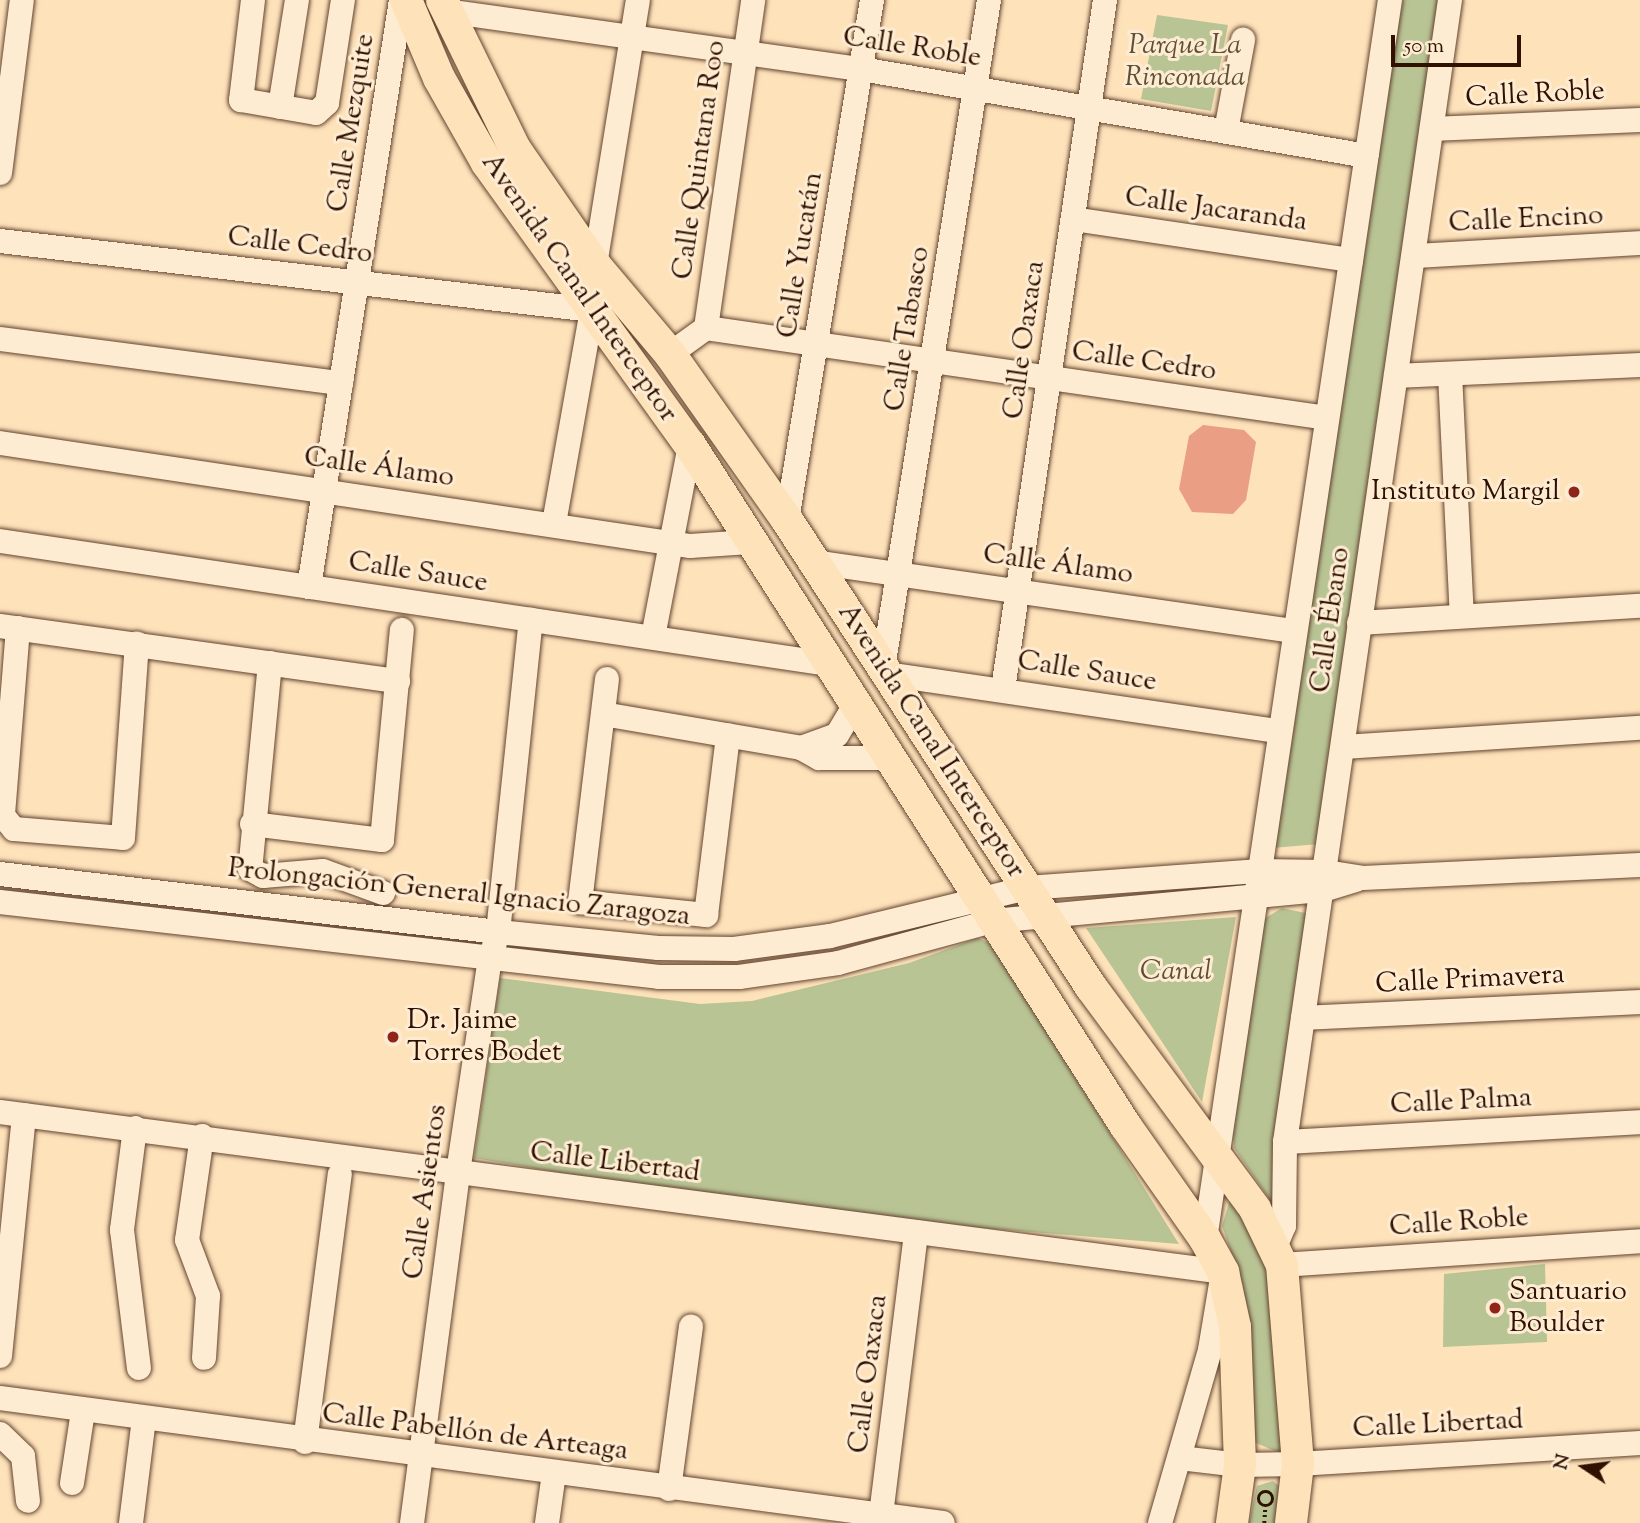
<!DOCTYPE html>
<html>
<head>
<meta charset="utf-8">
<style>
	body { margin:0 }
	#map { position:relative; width:1640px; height:1523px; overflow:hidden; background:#fee2ba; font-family:"Sorts Mill Goudy",serif }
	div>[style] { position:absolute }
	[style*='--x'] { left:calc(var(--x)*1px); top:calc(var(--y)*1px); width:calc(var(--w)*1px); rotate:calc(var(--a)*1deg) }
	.green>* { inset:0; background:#b9c495 }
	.building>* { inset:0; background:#ea9e84 }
	.path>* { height:3.5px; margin-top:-1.75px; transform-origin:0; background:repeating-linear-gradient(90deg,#2f1001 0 2px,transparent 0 5.5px) }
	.path>.ring { margin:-1.75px; padding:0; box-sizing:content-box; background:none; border:3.5px solid #2f1001; border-radius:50% }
	.roads { filter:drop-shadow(0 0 2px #63442f) drop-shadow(0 0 2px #63442f) }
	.minor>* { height:24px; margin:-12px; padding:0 12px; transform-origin:12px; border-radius:12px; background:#feecd2 }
	.major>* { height:32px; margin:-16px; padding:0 16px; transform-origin:16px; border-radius:16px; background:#fee2ba }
	.dots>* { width:19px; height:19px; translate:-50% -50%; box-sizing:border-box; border:4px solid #feecd2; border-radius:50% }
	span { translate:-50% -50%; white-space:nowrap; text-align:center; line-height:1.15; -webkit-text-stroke:6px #feecd2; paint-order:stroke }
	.park-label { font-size:28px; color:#5f4f35; font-style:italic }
	.street-label { font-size:28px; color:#2f1001 }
	.poi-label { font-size:28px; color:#2f1001 }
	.right { translate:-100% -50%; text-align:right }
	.left { translate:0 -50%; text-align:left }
	.north { position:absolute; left:1549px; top:1432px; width:70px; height:70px; -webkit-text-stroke:5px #feecd2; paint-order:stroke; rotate:283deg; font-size:19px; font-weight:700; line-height:28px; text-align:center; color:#2f1001 }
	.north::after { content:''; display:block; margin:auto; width:24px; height:32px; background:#2f1001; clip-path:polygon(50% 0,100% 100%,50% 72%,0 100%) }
	.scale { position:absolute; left:1391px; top:35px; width:130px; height:32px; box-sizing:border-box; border:4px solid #2f1001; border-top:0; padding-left:9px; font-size:21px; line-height:24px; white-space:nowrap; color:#2f1001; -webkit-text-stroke:5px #feecd2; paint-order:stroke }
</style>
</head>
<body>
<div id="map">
	<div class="green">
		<i style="clip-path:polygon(1403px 0,1442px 0,1319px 844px,1272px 848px,1374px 157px)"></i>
		<i style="clip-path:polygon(1157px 15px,1228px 25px,1211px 111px,1141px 99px)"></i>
		<i style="clip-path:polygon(1282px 908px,1310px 914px,1275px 1207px,1234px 1148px,1233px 1135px,1264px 919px)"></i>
		<i style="clip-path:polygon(1236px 917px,1202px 1102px,1086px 928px)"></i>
		<i style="clip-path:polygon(978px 938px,989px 943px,1006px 966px,1179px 1244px,933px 1224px,642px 1187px,474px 1158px,500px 978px,700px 1004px,752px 1001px,909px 963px)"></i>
		<i style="clip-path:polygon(1231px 1196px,1267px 1250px,1282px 1454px,1254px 1442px,1243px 1286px,1222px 1226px)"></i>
		<i style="clip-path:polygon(1545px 1264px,1547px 1342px,1443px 1347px,1444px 1274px)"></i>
		<i style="clip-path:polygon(1273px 1481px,1284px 1490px,1278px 1523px,1249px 1523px,1257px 1486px)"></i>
	</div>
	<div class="building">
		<i style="clip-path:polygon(1203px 425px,1244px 430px,1256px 442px,1246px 500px,1233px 514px,1192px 512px,1179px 489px,1189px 436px)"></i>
	</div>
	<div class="path">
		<i class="ring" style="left:1259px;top:1492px;width:10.5px;height:10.5px"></i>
		<i style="--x:1264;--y:1523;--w:16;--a:-86"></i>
	</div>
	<div class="roads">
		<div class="minor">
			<i style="--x:253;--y:0;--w:101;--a:96.8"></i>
			<i style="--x:241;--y:100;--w:76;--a:9.8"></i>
			<i style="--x:316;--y:113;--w:15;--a:-42"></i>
			<i style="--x:327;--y:103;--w:104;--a:-81.2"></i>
			<i style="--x:446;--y:11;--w:419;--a:8"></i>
			<i style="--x:861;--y:69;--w:513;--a:9.76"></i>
			<i style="--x:280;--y:107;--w:108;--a:-81"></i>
			<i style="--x:1432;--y:129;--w:208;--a:-2.5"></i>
			<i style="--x:1226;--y:131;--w:93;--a:-79.4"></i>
			<i style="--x:0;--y:173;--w:174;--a:-82.8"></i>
			<i style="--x:1073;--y:219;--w:281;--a:8.4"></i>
			<i style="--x:0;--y:241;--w:596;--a:6.65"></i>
			<i style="--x:592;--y:310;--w:217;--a:100.1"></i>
			<i style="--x:1415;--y:256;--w:225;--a:-3.3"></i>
			<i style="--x:595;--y:265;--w:268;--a:-80.8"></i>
			<i style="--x:706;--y:328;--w:331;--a:-81.8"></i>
			<i style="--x:0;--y:339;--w:344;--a:7.4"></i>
			<i style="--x:670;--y:354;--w:44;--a:-35.8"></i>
			<i style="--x:706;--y:328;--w:627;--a:8.25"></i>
			<i style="--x:1450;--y:374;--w:242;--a:87.2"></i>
			<i style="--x:1396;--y:376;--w:244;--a:-2.6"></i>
			<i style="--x:0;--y:443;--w:698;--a:8.49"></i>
			<i style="--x:690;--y:546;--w:60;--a:-3.8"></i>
			<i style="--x:787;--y:520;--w:527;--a:-80.72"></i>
			<i style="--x:0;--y:541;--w:837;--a:8.45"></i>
			<i style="--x:814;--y:562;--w:485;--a:8.2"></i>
			<i style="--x:309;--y:587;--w:594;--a:-81.09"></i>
			<i style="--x:1359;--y:623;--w:282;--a:-3.5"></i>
			<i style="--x:0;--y:626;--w:402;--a:7.9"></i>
			<i style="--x:18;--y:628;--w:189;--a:94.6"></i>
			<i style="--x:3;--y:816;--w:17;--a:50"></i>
			<i style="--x:14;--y:829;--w:109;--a:4.7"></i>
			<i style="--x:123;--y:838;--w:195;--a:-85.9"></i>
			<i style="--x:653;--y:637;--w:196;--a:-79.1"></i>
			<i style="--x:270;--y:663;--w:207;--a:95.5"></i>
			<i style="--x:250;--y:869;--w:15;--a:28"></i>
			<i style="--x:263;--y:876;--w:60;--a:-4.8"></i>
			<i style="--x:323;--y:871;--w:64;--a:20.1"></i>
			<i style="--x:883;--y:668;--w:676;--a:-80.98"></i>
			<i style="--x:887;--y:674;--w:395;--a:8.3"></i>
			<i style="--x:607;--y:679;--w:225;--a:96.9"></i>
			<i style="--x:580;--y:902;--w:127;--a:5.9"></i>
			<i style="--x:706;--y:915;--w:181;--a:-83"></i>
			<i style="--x:1003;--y:689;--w:697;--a:-81.58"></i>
			<i style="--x:603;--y:714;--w:201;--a:9.7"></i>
			<i style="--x:801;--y:748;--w:21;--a:29"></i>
			<i style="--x:819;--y:758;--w:70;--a:0"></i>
			<i style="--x:1344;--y:747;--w:297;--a:-3.7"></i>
			<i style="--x:801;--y:748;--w:38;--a:-20"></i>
			<i style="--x:837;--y:735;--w:35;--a:-59"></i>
			<i style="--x:252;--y:824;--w:131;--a:7"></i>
			<i style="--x:382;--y:840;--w:211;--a:-84.6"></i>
			<i style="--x:0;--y:874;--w:501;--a:6.64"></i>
			<i style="--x:498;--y:932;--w:161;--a:5.7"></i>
			<i style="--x:658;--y:948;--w:76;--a:0.8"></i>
			<i style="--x:734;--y:949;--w:97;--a:-7.7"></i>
			<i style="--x:830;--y:936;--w:203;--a:-13.7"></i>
			<i style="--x:1027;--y:888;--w:234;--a:-4.2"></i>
			<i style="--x:1260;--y:871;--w:66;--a:0.9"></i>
			<i style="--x:1326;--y:872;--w:37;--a:9"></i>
			<i style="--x:1363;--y:878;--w:277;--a:-2.7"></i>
			<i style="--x:0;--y:902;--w:663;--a:6.49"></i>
			<i style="--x:659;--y:977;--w:80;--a:0"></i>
			<i style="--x:739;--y:977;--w:100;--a:-8"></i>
			<i style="--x:838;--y:963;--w:161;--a:-15.2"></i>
			<i style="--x:993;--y:921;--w:331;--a:-5.4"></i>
			<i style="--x:1323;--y:890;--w:34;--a:-17"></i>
			<i style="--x:1303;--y:1018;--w:337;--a:-2.7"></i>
			<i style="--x:0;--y:1112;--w:1233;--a:7.45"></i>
			<i style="--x:1223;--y:1272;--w:79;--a:99.5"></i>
			<i style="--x:1210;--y:1350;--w:180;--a:106.1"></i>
			<i style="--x:135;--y:1128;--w:103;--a:97.3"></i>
			<i style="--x:122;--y:1230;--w:139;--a:83"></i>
			<i style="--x:202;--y:1136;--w:105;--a:98.2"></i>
			<i style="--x:187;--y:1240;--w:60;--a:69.4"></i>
			<i style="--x:208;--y:1296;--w:62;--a:93.7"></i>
			<i style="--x:1285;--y:1142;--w:356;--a:-3.2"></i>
			<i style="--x:1205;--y:1239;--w:1253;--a:-81.51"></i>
			<i style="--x:1275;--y:1247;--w:23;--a:-67"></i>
			<i style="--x:1284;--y:1226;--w:84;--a:-89.3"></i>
			<i style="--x:1285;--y:1142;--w:1154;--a:-81.78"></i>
			<i style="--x:1282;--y:1265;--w:359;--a:-3.8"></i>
			<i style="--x:0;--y:1356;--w:242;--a:-84.3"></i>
			<i style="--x:0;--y:1398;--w:951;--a:7.55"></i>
			<i style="--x:0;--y:1434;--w:32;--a:44"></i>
			<i style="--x:23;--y:1456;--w:45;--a:83.7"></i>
			<i style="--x:305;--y:1442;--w:270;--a:-82.6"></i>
			<i style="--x:1180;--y:1458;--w:60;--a:6.7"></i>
			<i style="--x:1240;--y:1465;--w:58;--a:-1"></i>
			<i style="--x:1298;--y:1464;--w:343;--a:-3.5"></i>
			<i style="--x:72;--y:1483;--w:73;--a:-81.3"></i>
			<i style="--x:669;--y:1489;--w:164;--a:-82.3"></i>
			<i style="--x:131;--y:1523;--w:105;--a:-82.9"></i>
			<i style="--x:412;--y:1523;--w:354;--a:-82.5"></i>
			<i style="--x:458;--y:1172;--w:215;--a:-81.5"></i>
			<i style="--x:490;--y:959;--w:28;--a:-73"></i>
			<i style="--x:498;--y:932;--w:314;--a:-84"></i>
			<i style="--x:547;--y:1523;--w:50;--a:-82"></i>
			<i style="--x:880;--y:1523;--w:293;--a:-82.9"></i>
		</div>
		<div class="major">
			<i style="--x:406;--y:0;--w:85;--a:67.1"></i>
			<i style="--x:439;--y:78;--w:98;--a:60.5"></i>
			<i style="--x:487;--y:163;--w:347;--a:54.3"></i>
			<i style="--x:690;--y:445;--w:807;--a:57.39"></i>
			<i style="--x:1125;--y:1125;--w:139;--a:54.9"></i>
			<i style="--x:1205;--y:1239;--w:38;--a:61"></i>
			<i style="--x:1223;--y:1272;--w:56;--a:77.7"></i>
			<i style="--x:1235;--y:1327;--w:138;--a:87.9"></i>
			<i style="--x:1240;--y:1465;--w:59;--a:97.9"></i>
			<i style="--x:442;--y:0;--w:166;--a:63.9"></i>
			<i style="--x:515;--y:149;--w:141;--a:55.4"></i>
			<i style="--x:595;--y:265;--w:116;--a:49.9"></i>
			<i style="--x:670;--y:354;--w:203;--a:54.8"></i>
			<i style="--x:787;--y:520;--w:557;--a:56.94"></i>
			<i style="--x:1091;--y:987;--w:276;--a:53.5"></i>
			<i style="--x:1255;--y:1209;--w:62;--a:64.3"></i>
			<i style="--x:1282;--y:1265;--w:200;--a:85.4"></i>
			<i style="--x:1298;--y:1464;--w:59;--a:96.8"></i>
		</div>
	</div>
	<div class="dots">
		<i style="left:1574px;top:492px;background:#8f2418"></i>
		<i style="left:393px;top:1037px;background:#8f2418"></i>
		<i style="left:1495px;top:1308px;background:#8f2418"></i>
	</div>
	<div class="park-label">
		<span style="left:1185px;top:62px">Parque La<br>Rinconada</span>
		<span style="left:1176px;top:972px">Canal</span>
	</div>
	<div class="street-label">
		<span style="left:912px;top:48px;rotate:9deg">Calle Roble</span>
		<span style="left:1535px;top:95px;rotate:-3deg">Calle Roble</span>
		<span style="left:352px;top:123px;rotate:-81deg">Calle Mezquite</span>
		<span style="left:700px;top:160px;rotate:-82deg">Calle Quintana Roo</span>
		<span style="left:1216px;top:210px;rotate:8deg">Calle Jacaranda</span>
		<span style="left:1526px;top:220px;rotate:-3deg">Calle Encino</span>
		<span style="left:300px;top:246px;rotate:7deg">Calle Cedro</span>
		<span style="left:801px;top:255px;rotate:-81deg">Calle Yucatán</span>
		<span style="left:579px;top:288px;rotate:55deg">Avenida Canal Interceptor</span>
		<span style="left:908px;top:329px;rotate:-81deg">Calle Tabasco</span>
		<span style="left:1025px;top:340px;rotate:-82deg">Calle Oaxaca</span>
		<span style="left:1144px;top:362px;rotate:8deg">Calle Cedro</span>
		<span style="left:379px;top:468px;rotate:8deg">Calle Álamo</span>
		<span style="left:1058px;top:565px;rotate:8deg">Calle Álamo</span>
		<span style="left:418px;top:573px;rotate:9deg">Calle Sauce</span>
		<span style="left:1331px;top:620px;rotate:-82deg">Calle Ébano</span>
		<span style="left:1087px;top:672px;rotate:9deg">Calle Sauce</span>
		<span style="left:931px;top:741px;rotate:57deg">Avenida Canal Interceptor</span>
		<span style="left:459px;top:893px;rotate:6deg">Prolongación General Ignacio Zaragoza</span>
		<span style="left:1470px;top:980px;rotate:-3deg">Calle Primavera</span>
		<span style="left:1461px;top:1102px;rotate:-3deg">Calle Palma</span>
		<span style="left:615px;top:1163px;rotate:7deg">Calle Libertad</span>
		<span style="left:426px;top:1192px;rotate:-82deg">Calle Asientos</span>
		<span style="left:1459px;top:1223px;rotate:-4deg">Calle Roble</span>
		<span style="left:869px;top:1374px;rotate:-83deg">Calle Oaxaca</span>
		<span style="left:1438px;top:1425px;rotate:-3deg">Calle Libertad</span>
		<span style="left:475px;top:1433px;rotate:7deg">Calle Pabellón de Arteaga</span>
	</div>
	<div class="poi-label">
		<span class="right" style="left:1560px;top:492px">Instituto Margil</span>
		<span class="left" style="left:407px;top:1037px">Dr. Jaime<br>Torres Bodet</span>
		<span class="left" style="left:1509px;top:1308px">Santuario<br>Boulder</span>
	</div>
	<div class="north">N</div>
	<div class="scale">50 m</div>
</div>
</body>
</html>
